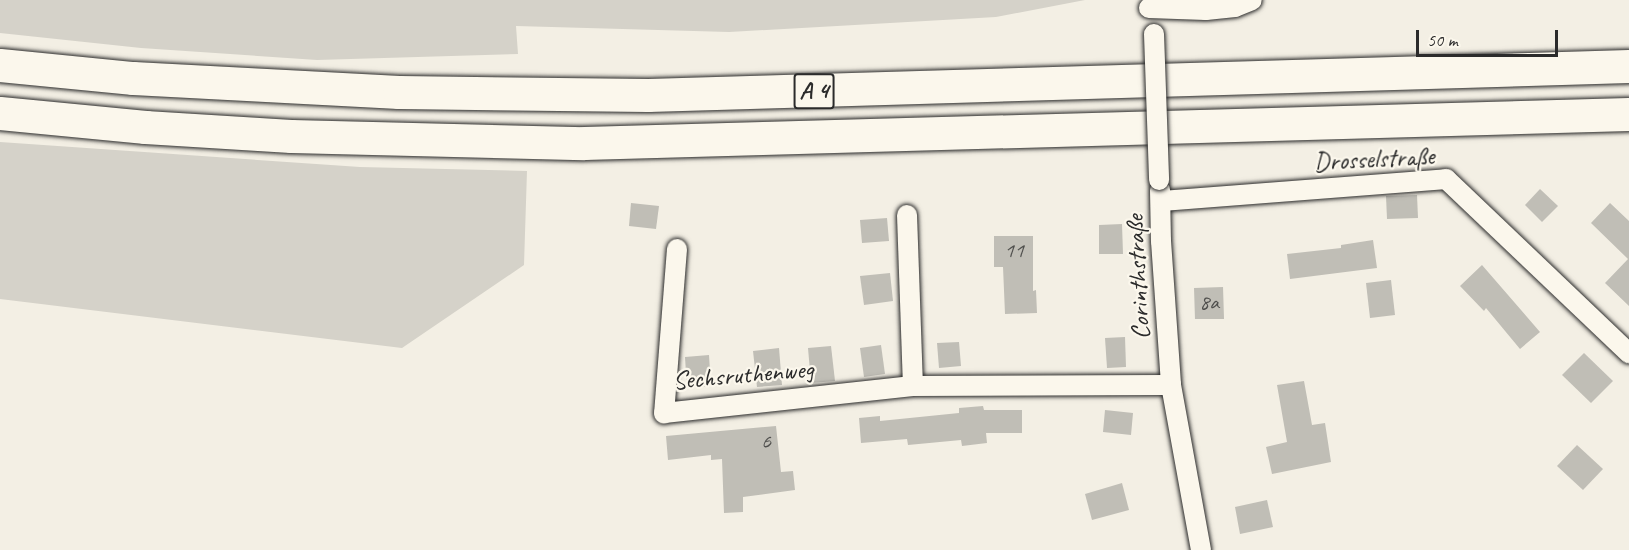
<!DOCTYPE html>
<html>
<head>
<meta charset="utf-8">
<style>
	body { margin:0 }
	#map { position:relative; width:1629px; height:550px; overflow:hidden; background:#f3efe4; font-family:Caveat,sans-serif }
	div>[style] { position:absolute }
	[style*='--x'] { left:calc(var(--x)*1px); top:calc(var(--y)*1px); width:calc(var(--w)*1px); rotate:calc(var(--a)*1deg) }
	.green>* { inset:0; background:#d5d2c9 }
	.building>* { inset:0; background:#c0beb6 }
	.roads { filter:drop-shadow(0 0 2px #2b2b2b) drop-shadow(0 0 2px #2b2b2b) }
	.minor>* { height:20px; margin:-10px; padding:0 10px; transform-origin:10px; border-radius:10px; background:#fbf7ec }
	.motorway>* { height:33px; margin:-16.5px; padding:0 16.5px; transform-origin:16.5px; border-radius:16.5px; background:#fbf7ec }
	.bridges { filter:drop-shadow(0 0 2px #2b2b2b) drop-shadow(0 0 2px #2b2b2b) }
	.minor-bridge>* { height:20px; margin:-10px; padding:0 10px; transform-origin:10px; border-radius:10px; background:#fbf7ec }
	span { translate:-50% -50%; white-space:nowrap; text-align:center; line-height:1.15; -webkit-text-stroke:4.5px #fbf7ec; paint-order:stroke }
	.number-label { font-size:22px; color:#50504e }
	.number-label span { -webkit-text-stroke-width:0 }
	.shield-label span { padding:2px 4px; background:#fbf7ec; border:2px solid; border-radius:4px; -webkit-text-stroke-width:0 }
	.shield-label { font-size:24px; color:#2b2b2b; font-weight:700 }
	.street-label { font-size:26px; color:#2b2b2b }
	.scale { position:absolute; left:1416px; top:30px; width:142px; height:27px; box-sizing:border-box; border:3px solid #2b2b2b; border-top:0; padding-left:8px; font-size:18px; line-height:21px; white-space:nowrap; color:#2b2b2b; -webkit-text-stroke:4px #fbf7ec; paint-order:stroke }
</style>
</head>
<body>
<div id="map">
	<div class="green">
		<i style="clip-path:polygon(0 0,1085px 0,996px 17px,729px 32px,516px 26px,518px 54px,317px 60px,141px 48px,0 33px)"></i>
		<i style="clip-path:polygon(0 142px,360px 167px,527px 171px,524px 265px,402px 348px,0 299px)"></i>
	</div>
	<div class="building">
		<i style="clip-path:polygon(1540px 189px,1558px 206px,1542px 222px,1525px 205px)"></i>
		<i style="clip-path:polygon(1417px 195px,1418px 218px,1387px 219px,1386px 196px)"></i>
		<i style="clip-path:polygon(631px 203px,659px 206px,656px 229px,629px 226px)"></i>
		<i style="clip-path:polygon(1610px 203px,1629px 221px,1629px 306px,1605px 283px,1628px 259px,1591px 223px)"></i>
		<i style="clip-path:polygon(887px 218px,889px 241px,862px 243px,860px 220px)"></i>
		<i style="clip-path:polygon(1122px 224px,1123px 254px,1099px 254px,1099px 225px)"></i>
		<i style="clip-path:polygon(994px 236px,1033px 236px,1033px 291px,1036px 290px,1037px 313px,1005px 314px,1003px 267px,994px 267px)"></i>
		<i style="clip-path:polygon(1373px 240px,1377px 268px,1290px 279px,1287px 254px,1341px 248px,1341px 245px)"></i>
		<i style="clip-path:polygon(1482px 265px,1540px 332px,1520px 349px,1486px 308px,1484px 311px,1460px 286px)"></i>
		<i style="clip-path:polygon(890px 273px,893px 301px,864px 305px,860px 276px)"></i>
		<i style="clip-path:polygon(1391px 280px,1395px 315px,1370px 318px,1366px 283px)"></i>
		<i style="clip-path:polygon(1223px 287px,1224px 319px,1195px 319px,1194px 288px)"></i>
		<i style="clip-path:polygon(1125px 337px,1126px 367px,1107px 368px,1105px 338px)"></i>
		<i style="clip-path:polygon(959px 342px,961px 366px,939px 368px,937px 343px)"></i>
		<i style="clip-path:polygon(881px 345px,885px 374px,864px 377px,860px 348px)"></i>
		<i style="clip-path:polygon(831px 346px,835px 381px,811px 383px,808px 348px)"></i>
		<i style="clip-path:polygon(779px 348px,782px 385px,757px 387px,753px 351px)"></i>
		<i style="clip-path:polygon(1584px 353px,1613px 381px,1591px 403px,1562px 375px)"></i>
		<i style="clip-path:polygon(709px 355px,711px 386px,687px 388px,685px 357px)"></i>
		<i style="clip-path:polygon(1304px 381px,1312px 425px,1325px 423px,1331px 462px,1272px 474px,1266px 447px,1287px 442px,1277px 385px)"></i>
		<i style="clip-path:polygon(983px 406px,984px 410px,1022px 410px,1022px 433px,986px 433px,987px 443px,962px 446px,961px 440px,908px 445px,907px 439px,861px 443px,859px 418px,880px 416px,880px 421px,959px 413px,959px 408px)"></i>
		<i style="clip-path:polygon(1105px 410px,1133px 413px,1131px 435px,1103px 432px)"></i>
		<i style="clip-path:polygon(776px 426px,781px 472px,793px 471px,795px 490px,743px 497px,743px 512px,724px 513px,722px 459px,711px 460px,711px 455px,668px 460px,666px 436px)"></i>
		<i style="clip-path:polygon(1577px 445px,1603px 469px,1583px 490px,1557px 466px)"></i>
		<i style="clip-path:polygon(1122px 483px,1129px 510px,1092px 520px,1085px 494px)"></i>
		<i style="clip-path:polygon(1267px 500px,1273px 527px,1240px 534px,1235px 507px)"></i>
	</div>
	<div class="roads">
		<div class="minor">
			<i style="--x:1149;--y:8;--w:57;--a:2"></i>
			<i style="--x:1206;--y:10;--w:29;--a:-6"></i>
			<i style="--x:1235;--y:7;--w:18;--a:-22"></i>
			<i style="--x:1160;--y:190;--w:51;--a:88.9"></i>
			<i style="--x:1161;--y:241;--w:144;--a:86"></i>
			<i style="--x:1171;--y:385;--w:168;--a:79.7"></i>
			<i style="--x:1162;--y:201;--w:285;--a:-4.4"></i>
			<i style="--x:1446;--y:179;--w:253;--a:43.6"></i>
			<i style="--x:907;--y:215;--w:171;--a:88"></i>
			<i style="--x:677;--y:249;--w:165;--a:94.5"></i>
			<i style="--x:664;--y:413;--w:250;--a:-6.2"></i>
			<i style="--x:913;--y:386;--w:258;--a:-0.2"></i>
		</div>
		<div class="motorway">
			<i style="--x:0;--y:65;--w:134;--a:5.6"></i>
			<i style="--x:133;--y:78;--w:266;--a:3"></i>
			<i style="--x:399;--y:92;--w:249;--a:0.7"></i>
			<i style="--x:648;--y:95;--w:981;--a:-1.69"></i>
			<i style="--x:0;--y:113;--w:146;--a:5.5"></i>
			<i style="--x:145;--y:127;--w:146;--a:3.5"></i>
			<i style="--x:291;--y:136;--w:293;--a:1.4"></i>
			<i style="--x:584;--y:143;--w:1045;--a:-1.59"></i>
		</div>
	</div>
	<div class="bridges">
		<div class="minor-bridge">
			<i style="--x:1154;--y:34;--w:146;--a:88"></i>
		</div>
	</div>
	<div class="number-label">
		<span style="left:1014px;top:251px">11</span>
		<span style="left:1209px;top:303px">8a</span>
		<span style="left:766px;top:442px">6</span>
	</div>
	<div class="shield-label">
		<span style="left:814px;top:91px">A 4</span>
	</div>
	<div class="street-label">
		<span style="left:1374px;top:159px;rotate:-3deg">Drosselstraße</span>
		<span style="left:1138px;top:277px;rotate:-93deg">Corinthstraße</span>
		<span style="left:743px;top:375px;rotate:-5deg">Sechsruthenweg</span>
	</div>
	<div class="scale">50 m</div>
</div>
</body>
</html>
